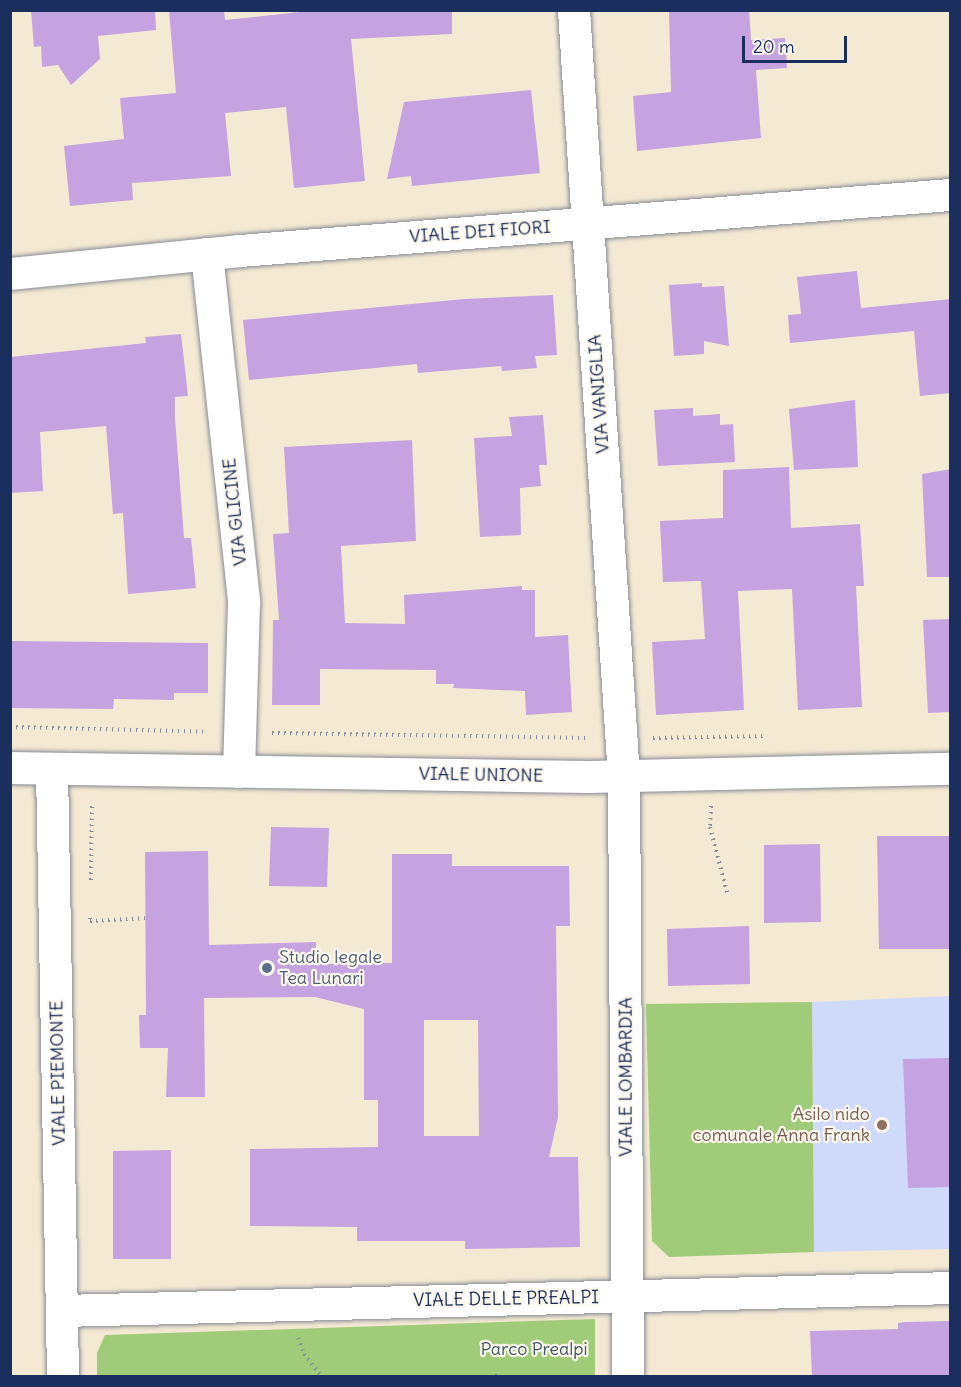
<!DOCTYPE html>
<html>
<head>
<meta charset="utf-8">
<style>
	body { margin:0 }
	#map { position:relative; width:961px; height:1387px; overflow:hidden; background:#f4ead3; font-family:Delius,sans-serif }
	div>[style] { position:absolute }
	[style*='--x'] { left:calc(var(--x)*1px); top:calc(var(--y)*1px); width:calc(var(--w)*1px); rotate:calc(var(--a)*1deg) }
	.built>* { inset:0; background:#cfdafa }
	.green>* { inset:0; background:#a0cb78 }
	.building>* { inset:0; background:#c5a2e0 }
	.path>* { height:4px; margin-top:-2px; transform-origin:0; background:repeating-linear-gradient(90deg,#888c98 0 1.5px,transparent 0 6px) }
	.roads { filter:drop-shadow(0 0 2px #888c98) drop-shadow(0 0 2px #888c98) }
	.minor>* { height:32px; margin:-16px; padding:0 16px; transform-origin:16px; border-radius:16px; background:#fff }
	.dots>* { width:16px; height:16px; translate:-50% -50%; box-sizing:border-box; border:3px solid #fbf7ec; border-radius:50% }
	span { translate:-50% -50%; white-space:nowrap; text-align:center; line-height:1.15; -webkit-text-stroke:4.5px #fbf7ec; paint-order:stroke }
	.street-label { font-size:18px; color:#1b2f5e }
	.service-label { font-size:18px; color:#4e5e75 }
	.left { translate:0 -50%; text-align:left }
	.education-label { font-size:18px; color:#785e54 }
	.right { translate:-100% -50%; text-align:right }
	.park-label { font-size:18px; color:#3c5664 }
	.frame { position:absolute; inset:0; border:12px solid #1b2f5e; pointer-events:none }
	.scale { position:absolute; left:742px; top:36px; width:105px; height:27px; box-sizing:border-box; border:3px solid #1b2f5e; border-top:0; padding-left:8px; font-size:18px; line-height:21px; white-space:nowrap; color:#1b2f5e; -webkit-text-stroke:4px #fbf7ec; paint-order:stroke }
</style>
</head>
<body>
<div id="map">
	<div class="built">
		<i style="clip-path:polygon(950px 996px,950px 1249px,814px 1252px,812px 1002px)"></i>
	</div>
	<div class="green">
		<i style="clip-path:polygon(812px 1002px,814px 1252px,669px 1257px,652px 1241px,646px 1004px)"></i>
		<i style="clip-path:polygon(595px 1319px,595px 1376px,97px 1376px,97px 1353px,105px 1335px)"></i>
	</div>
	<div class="building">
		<i style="clip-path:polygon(31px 10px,155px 10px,156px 30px,98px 36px,100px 59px,71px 85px,58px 65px,42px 67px,41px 46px,34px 47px)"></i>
		<i style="clip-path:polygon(169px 10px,224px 10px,225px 20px,318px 10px,452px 10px,452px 34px,351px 39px,365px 181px,294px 188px,286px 107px,225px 113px,231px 176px,132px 183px,133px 200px,70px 206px,64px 146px,124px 139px,120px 98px,176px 93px)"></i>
		<i style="clip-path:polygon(669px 10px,749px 10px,751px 40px,785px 38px,787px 68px,756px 70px,761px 138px,637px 151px,633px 96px,671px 92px)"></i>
		<i style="clip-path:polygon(531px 90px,540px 173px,412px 186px,411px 176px,387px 179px,404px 102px)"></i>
		<i style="clip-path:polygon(857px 271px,861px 308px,951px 299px,951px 393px,920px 396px,914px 331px,790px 343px,788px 315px,801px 314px,797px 277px)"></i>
		<i style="clip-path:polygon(702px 283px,702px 287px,724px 286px,729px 346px,704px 341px,704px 354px,674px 356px,669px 285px)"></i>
		<i style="clip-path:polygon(553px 295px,557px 355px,535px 356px,537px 368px,502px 371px,501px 366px,418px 373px,417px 364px,249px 380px,243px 320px,464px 299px)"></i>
		<i style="clip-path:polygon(181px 334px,188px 396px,175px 397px,175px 418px,184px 538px,191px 538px,196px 588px,128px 594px,123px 513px,113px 514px,106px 426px,40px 432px,43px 491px,10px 493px,10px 357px,146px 343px,145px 337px)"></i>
		<i style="clip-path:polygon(855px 400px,858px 467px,794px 470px,789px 409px)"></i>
		<i style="clip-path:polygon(693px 408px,693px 416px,720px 414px,720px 425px,733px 424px,735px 462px,658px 466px,654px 410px)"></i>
		<i style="clip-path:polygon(543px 415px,547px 465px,539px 465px,541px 486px,520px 488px,521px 535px,480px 537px,474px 438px,512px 436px,509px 417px)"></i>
		<i style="clip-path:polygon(412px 440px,416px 541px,341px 546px,345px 623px,405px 624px,404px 595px,522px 586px,522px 590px,535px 590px,535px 637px,568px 635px,572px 712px,526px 715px,525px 691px,453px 688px,454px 684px,436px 684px,436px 670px,320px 669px,320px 705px,272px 705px,273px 620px,279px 620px,273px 534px,289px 533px,284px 447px)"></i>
		<i style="clip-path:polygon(789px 467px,791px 528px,860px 524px,864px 586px,856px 586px,862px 707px,798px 710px,792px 589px,738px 591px,744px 710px,656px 715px,652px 642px,705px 639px,701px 581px,663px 582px,660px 521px,723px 518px,723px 470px)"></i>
		<i style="clip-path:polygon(951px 469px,951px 577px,927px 577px,922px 474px)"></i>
		<i style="clip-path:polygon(951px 619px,951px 712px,928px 713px,923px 620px)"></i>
		<i style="clip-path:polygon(10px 641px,208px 643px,208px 693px,174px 693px,174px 700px,114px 699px,113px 709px,10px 708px)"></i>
		<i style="clip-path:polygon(271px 827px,329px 828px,327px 887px,269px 886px)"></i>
		<i style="clip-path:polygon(877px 836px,951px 836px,951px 949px,879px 949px)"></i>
		<i style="clip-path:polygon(820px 844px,821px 922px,764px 923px,764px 845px)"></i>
		<i style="clip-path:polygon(evenodd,208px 851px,209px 945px,316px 942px,316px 964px,392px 963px,392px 854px,452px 854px,452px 866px,569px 866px,570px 926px,556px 926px,558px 1117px,549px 1157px,578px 1157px,580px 1247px,465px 1249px,465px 1241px,357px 1241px,357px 1227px,250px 1226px,250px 1149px,378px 1147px,378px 1100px,364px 1100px,364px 1009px,315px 997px,204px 998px,205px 1097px,166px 1097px,168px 1048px,140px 1048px,139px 1015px,146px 1015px,145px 852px,208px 851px,424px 1020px,478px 1020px,479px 1136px,424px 1136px,424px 1020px)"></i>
		<i style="clip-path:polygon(749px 926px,750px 984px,668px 986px,667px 929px)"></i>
		<i style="clip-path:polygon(951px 1058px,951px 1187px,908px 1188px,903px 1059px)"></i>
		<i style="clip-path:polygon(171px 1150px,171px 1259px,113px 1259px,113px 1151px)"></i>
		<i style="clip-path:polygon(951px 1321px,951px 1377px,812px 1377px,810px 1331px,898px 1329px,898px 1323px,906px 1322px)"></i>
	</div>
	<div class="path">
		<i style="--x:10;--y:727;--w:198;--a:1.4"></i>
		<i style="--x:272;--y:733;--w:317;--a:0.9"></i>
		<i style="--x:653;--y:738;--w:113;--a:-1"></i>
		<i style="--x:711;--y:806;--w:21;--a:93"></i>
		<i style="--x:710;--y:827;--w:71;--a:75.4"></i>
		<i style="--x:91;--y:880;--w:76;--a:-89.2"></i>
		<i style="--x:90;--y:918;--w:3;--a:90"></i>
		<i style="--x:90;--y:921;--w:55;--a:-3.1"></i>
		<i style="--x:298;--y:1338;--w:17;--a:69"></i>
		<i style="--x:304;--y:1354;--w:28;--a:52"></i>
		<i style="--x:495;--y:1376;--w:6;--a:0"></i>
	</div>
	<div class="roads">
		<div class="minor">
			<i style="--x:574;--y:10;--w:769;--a:86.27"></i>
			<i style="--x:624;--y:777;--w:599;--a:89.62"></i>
			<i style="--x:207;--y:254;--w:351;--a:83.9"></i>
			<i style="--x:244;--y:603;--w:169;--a:91.7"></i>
			<i style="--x:10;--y:274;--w:231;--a:-5.7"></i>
			<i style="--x:240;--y:251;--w:712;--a:-4.51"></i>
			<i style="--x:10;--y:768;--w:579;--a:0.89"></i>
			<i style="--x:589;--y:777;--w:361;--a:-1.3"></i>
			<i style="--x:52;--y:769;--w:607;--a:88.96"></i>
			<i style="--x:62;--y:1311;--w:888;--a:-1.48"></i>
		</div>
	</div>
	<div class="dots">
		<i style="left:267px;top:968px;background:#5c6f8a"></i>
		<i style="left:882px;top:1125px;background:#8d6e63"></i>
	</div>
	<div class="street-label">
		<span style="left:480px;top:232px;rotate:-4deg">VIALE DEI FIORI</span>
		<span style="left:599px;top:394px;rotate:-94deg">VIA VANIGLIA</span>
		<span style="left:235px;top:512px;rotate:-96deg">VIA GLICINE</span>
		<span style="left:481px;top:775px;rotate:1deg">VIALE UNIONE</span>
		<span style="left:58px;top:1073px;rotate:-91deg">VIALE PIEMONTE</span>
		<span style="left:626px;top:1077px;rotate:-90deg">VIALE LOMBARDIA</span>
		<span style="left:506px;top:1299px;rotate:-1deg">VIALE DELLE PREALPI</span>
	</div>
	<div class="service-label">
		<span class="left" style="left:279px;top:968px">Studio legale<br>Tea Lunari</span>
	</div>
	<div class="education-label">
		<span class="right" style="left:870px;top:1125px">Asilo nido<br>comunale Anna Frank</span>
	</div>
	<div class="park-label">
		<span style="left:534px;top:1349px">Parco Prealpi</span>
	</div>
	<div class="frame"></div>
	<div class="scale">20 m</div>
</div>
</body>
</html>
